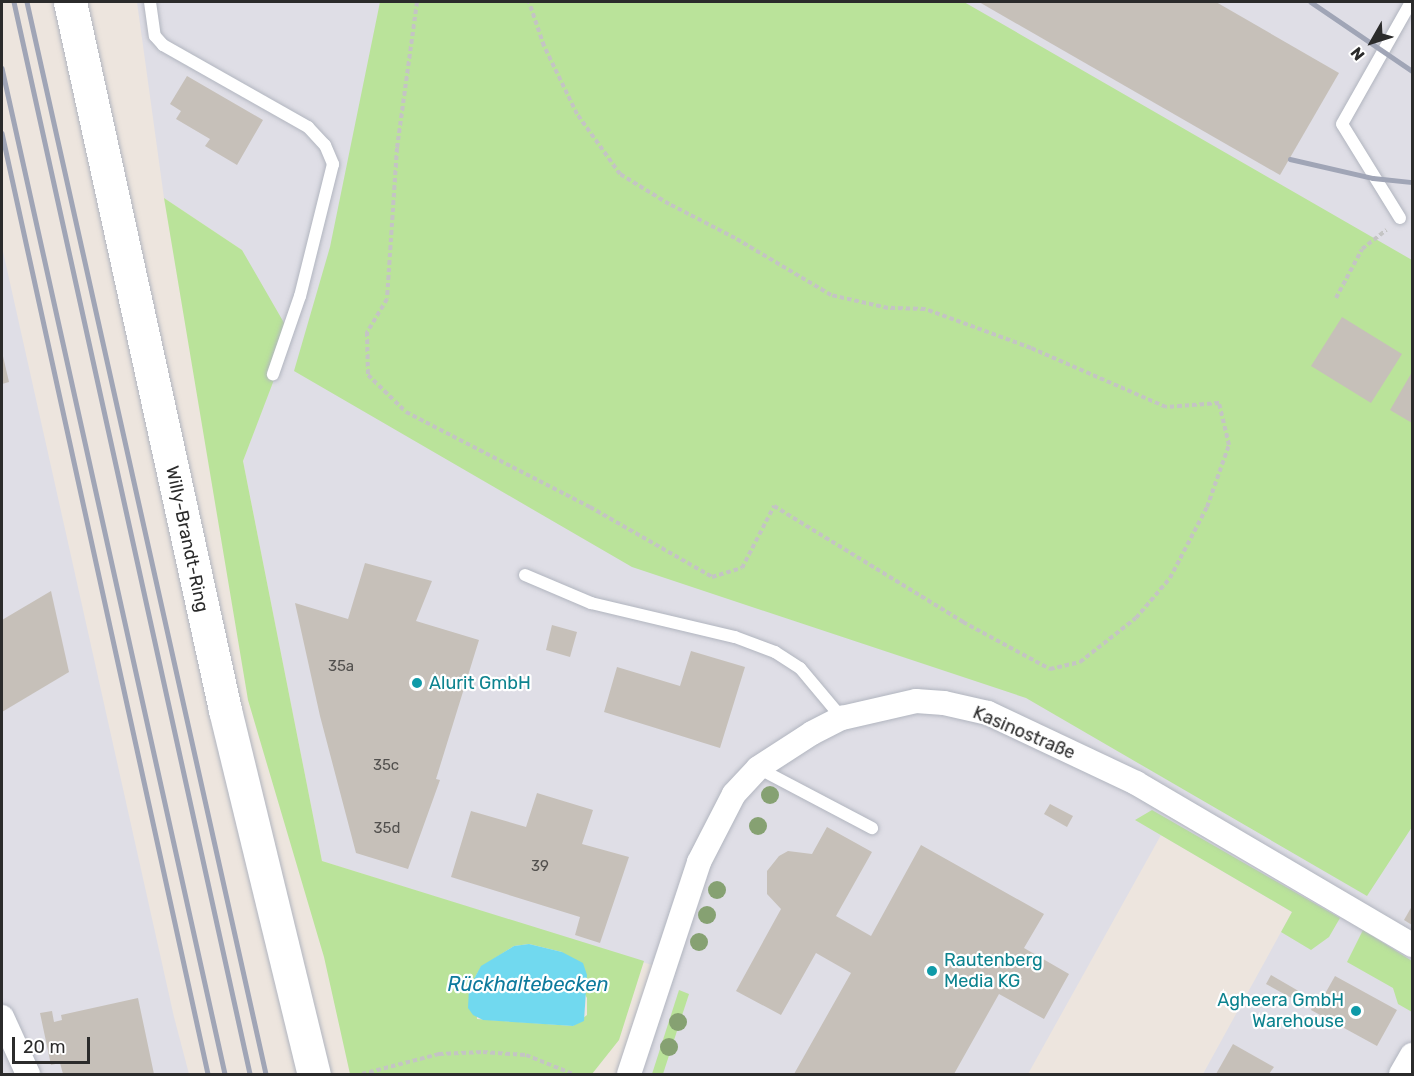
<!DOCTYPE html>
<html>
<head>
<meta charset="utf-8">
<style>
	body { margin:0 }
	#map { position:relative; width:1414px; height:1076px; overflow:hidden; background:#ede5de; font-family:Rubik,sans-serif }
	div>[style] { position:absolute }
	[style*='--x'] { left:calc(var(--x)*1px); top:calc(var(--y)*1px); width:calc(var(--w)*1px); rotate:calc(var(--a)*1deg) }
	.industrial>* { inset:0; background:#dfdee6 }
	.green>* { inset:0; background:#bae39a }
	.water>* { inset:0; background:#71d9ef }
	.building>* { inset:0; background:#c6c0b9 }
	.path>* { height:4px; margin-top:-2px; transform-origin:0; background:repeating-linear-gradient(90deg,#c4c4c4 0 4.5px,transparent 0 7.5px) }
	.roads { filter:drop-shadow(0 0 2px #b1b5bf) drop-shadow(0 0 2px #b1b5bf) }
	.lane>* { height:12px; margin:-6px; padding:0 6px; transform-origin:6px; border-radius:6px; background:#fff }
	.street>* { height:24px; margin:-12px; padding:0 12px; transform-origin:12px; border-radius:12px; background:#fff }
	.secondary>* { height:33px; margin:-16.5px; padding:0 16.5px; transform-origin:16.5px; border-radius:16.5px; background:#fff }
	.rail>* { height:4.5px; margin:-2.25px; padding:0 2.25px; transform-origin:2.25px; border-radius:2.25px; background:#a0a5b6 }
	.trees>* { width:18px; height:18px; margin:-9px; border-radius:50%; background:#86a172 }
	.dots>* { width:16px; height:16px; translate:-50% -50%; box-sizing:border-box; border:3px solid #fff; border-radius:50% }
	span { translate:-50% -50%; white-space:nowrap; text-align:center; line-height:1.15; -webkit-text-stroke:4.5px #fff; paint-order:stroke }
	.number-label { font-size:15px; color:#52504e }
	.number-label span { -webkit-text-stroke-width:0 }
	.street-label { font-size:18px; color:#2b2b2b }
	.culture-label { font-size:18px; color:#0d838f }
	.left { translate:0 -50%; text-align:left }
	.right { translate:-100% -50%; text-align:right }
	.water-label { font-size:20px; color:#0d7a9d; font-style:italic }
	.frame { position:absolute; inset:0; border:3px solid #2b2b2b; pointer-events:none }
	.north { position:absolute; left:1342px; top:12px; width:60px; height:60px; -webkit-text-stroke:4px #fff; paint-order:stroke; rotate:231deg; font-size:16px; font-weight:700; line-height:24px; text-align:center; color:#2b2b2b }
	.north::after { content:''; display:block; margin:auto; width:21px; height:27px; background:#2b2b2b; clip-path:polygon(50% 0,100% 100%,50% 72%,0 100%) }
	.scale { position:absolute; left:12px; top:1037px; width:78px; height:27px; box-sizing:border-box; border:3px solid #2b2b2b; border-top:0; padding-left:8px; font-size:18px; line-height:21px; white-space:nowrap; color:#2b2b2b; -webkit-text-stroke:4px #fff; paint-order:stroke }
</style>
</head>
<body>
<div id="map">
	<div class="industrial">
		<i style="clip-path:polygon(137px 2px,1412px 2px,1412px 1074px,1203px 1074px,1292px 912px,1161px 835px,1028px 1074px,640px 1074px,674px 972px,322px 861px,243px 461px,266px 399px,242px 250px,164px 198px)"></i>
		<i style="clip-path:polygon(2px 247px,174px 1017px,189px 1074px,2px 1074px)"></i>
	</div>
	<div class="green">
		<i style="clip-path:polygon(380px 2px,964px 2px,1412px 260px,1412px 827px,1367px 896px,1026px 698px,632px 567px,294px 371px,330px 247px)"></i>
		<i style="clip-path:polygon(evenodd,164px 198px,242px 250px,291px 335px,243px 461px,322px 861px,644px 961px,619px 1040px,592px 1074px,350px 1074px,324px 957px,248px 700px,164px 198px,529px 944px,562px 952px,587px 998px,587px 1015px,573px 1026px,477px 1019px,475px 977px,481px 967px,514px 946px,529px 944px)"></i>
		<i style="clip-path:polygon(1152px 810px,1340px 918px,1329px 937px,1311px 950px,1281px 932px,1292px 912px,1135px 820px)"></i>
		<i style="clip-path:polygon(1363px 930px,1412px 961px,1412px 1012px,1398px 1004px,1393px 988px,1347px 962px)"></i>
		<i style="clip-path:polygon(679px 990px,689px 994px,663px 1074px,652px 1074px)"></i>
	</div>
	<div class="water">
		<i style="clip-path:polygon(529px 944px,562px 952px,583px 963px,587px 975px,584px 1021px,573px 1026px,483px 1020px,473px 1015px,468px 1008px,469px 988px,481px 966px,514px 946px)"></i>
	</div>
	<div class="building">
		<i style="clip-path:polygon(979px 2px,1216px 2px,1339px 73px,1280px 175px)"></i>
		<i style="clip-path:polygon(187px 76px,263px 120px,237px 165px,205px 146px,210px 139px,176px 119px,181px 111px,170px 104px)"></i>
		<i style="clip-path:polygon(1342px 317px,1402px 354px,1371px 403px,1311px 366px)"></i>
		<i style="clip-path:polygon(2px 352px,9px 382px,2px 384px)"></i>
		<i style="clip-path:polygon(1412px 372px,1412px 423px,1390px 410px)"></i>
		<i style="clip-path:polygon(365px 563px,432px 581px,416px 621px,479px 640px,436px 779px,440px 780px,408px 869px,356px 853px,320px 716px,295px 603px,348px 619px)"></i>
		<i style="clip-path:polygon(51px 591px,69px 672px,2px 712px,2px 620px)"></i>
		<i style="clip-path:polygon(552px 625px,577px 632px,570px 657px,546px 650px)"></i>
		<i style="clip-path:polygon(691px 651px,745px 667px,720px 748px,604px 712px,617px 667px,680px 686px)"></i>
		<i style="clip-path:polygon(537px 793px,593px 810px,582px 844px,629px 857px,600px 943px,575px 935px,580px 917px,451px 877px,471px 811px,526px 827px)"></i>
		<i style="clip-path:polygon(1050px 804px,1073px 816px,1067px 827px,1044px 814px)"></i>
		<i style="clip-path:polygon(827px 827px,872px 852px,836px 916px,871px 936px,921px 845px,1044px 914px,1024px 948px,1069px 974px,1044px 1019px,999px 994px,954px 1074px,794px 1074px,851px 973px,816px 953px,781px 1015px,736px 991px,781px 909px,767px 894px,767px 871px,779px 856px,788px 851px,812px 854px)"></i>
		<i style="clip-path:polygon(1412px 906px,1412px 925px,1404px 920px)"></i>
		<i style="clip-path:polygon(1271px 975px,1302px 993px,1297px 1001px,1266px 984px)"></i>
		<i style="clip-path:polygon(1335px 976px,1397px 1010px,1377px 1046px,1311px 1010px,1313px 1005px,1317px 1008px)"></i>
		<i style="clip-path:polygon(138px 998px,154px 1074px,63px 1074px,60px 1063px,51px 1065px,40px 1013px,52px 1011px,54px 1022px,62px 1020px,61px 1015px)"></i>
		<i style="clip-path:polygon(1233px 1044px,1274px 1067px,1269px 1074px,1216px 1074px)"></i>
	</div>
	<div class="path">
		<i style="--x:417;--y:2;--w:147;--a:97.8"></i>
		<i style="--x:397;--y:148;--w:151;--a:93.8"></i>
		<i style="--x:387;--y:299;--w:39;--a:121"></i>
		<i style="--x:367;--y:332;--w:43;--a:88.7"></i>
		<i style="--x:368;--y:375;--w:53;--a:44.2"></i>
		<i style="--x:406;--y:412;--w:207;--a:27.3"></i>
		<i style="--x:590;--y:507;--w:141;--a:29.8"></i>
		<i style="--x:712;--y:577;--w:31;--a:-17"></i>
		<i style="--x:742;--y:568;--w:70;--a:-62.7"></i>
		<i style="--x:774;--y:506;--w:222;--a:31.5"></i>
		<i style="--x:963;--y:622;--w:99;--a:28.4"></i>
		<i style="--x:1050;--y:669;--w:31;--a:-13"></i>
		<i style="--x:1080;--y:662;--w:71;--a:-38.2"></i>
		<i style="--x:1136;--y:618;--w:52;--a:-49.6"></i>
		<i style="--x:1170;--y:578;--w:80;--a:-62.5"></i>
		<i style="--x:1207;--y:507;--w:66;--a:-70.5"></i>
		<i style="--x:1229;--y:445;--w:43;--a:-103.4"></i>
		<i style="--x:1219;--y:403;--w:53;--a:175.7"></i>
		<i style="--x:1166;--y:407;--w:147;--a:-156.4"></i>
		<i style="--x:1031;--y:348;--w:113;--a:-159.8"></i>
		<i style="--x:925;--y:309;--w:37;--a:-178"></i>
		<i style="--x:888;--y:308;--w:58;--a:-167.2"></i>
		<i style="--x:831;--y:295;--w:112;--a:-149.3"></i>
		<i style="--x:735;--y:238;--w:74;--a:-152.7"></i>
		<i style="--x:669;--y:204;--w:57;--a:-148.5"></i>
		<i style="--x:620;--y:174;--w:74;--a:-125.6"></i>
		<i style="--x:577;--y:114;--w:76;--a:-115.9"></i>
		<i style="--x:544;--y:46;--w:46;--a:-108.8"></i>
		<i style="--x:1336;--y:298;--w:55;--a:-62"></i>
		<i style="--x:1362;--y:249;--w:31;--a:-38"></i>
		<i style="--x:362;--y:1074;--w:80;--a:-14.6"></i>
		<i style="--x:439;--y:1054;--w:44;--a:-2.6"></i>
		<i style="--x:483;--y:1052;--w:43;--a:4"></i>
		<i style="--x:526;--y:1055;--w:51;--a:22"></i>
	</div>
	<div class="roads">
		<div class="lane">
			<i style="--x:150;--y:2;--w:34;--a:82"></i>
			<i style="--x:155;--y:36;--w:12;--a:48"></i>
			<i style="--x:163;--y:45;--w:167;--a:29.5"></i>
			<i style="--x:308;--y:127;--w:25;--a:47"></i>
			<i style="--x:325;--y:145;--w:21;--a:67"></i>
			<i style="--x:333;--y:164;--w:136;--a:104"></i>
			<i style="--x:300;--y:296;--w:83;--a:109.1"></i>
			<i style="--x:1400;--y:218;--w:110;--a:-121.7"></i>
			<i style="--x:1342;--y:124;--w:140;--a:-60.5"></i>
			<i style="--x:525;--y:575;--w:72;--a:23"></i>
			<i style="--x:591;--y:603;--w:148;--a:13.3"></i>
			<i style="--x:735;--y:637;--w:43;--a:20.6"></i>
			<i style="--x:775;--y:652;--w:30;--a:33"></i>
			<i style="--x:800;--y:668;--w:65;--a:50"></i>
			<i style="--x:758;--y:768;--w:129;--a:27.8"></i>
		</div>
		<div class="street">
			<i style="--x:2;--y:1017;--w:63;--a:65.5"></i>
			<i style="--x:629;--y:1074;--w:223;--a:-71.7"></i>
			<i style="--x:699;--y:862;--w:76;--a:-62.8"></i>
			<i style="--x:734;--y:794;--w:35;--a:-47"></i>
			<i style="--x:758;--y:768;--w:64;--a:-32.9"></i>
			<i style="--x:812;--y:733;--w:34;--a:-27"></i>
			<i style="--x:842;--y:718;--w:76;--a:-12.9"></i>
			<i style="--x:916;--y:701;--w:28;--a:4"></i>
			<i style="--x:944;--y:703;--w:45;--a:12.8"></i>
			<i style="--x:988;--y:713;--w:164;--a:25.3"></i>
			<i style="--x:1136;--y:783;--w:320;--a:30.4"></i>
			<i style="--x:1401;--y:1074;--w:22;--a:-60"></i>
		</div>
		<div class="secondary">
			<i style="--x:70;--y:2;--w:725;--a:77.65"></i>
			<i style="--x:225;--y:710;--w:375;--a:76.3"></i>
		</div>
	</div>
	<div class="rail">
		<i style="--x:14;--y:2;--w:1098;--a:77.58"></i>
		<i style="--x:27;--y:2;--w:1098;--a:77.43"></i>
		<i style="--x:1311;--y:2;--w:122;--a:34.3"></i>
		<i style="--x:2;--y:68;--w:1030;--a:77.5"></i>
		<i style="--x:2;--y:133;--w:963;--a:77.65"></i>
		<i style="--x:1290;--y:159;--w:85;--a:12.9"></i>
		<i style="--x:1373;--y:178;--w:39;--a:6"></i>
	</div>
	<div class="trees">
		<i style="left:770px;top:795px"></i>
		<i style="left:758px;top:826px"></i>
		<i style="left:717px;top:890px"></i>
		<i style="left:707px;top:915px"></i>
		<i style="left:699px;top:942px"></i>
		<i style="left:678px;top:1022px"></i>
		<i style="left:669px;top:1047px"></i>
	</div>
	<div class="dots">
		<i style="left:417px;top:683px;background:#0f9aa8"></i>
		<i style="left:932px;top:971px;background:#0f9aa8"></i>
		<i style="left:1356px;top:1011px;background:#0f9aa8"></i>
	</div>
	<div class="number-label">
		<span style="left:341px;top:667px">35a</span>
		<span style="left:386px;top:766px">35c</span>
		<span style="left:387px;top:829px">35d</span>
		<span style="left:540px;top:867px">39</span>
	</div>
	<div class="street-label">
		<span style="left:187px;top:539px;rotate:78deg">Willy-Brandt-Ring</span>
		<span style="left:1024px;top:733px;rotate:23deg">Kasinostraße</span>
	</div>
	<div class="culture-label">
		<span class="left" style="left:429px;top:683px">Alurit GmbH</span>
		<span class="left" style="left:944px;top:971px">Rautenberg<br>Media KG</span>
		<span class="right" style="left:1344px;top:1011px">Agheera GmbH<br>Warehouse</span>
	</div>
	<div class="water-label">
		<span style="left:528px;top:984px">Rückhaltebecken</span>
	</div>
	<div class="frame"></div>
	<div class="north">N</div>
	<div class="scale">20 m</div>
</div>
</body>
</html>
